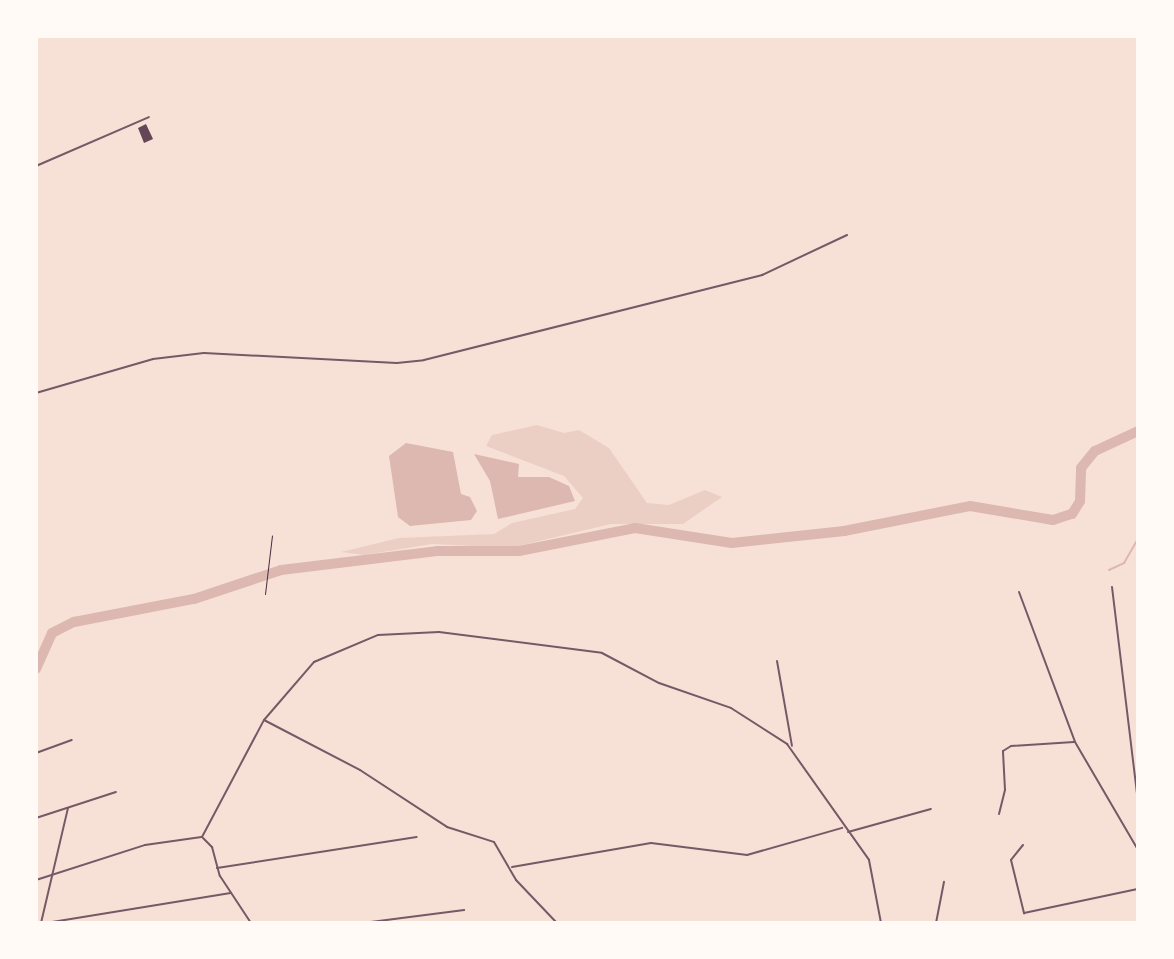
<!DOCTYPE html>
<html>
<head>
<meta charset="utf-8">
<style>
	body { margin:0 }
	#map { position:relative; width:1174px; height:959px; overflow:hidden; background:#f7e1d7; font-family:"Crimson Pro",serif }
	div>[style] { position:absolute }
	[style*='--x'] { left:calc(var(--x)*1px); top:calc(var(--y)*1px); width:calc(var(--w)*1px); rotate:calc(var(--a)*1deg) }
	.green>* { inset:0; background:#ebcfc5 }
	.water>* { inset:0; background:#dcb8b0 }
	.stream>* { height:2px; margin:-1px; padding:0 1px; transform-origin:1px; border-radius:1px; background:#dcb8b0 }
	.river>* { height:10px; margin:-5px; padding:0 5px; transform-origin:5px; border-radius:5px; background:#dcb8b0 }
	.building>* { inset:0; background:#644757 }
	.path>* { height:1px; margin:-0.5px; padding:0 0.5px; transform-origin:0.5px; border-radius:0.5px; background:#4a2c40 }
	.minor>* { height:2px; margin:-1px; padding:0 1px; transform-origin:1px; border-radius:1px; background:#755966 }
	span { translate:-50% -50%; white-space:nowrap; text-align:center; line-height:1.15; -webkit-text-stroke:8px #fffaf5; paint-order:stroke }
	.frame { position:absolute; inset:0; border:38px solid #fffaf5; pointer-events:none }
</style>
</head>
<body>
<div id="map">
	<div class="green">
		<i style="clip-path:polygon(537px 425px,564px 433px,579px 430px,609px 448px,647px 503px,669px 505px,705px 490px,722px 497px,683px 524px,611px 524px,510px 548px,432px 544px,364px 555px,341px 552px,399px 538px,494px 534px,512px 523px,575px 509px,583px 498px,564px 476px,486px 446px,492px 435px)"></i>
	</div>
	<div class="water">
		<i style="clip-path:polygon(406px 443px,453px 452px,461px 494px,470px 497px,477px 511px,471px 520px,410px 526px,398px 517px,389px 456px)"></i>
		<i style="clip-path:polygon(474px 454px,519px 464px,518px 477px,549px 477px,569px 486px,575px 501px,498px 519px,490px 481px)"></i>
	</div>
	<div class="stream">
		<i style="--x:1109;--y:570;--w:17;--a:-25"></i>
		<i style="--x:1124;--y:563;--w:28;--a:-60"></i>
	</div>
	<div class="river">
		<i style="--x:36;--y:669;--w:39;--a:-66"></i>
		<i style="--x:52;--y:633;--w:25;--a:-27"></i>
		<i style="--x:74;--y:622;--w:122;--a:-10.9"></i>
		<i style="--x:194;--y:599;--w:92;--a:-18.4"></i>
		<i style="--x:281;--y:570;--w:157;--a:-6.9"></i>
		<i style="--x:437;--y:551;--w:82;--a:0"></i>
		<i style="--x:519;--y:551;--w:118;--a:-11.2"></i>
		<i style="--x:635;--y:528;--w:98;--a:8.8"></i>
		<i style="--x:732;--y:543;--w:113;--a:-6.1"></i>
		<i style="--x:844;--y:531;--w:128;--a:-11.2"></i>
		<i style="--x:970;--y:506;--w:84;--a:9.6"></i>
		<i style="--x:1053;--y:520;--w:20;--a:-18"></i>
		<i style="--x:1072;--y:514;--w:15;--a:-58"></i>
		<i style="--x:1080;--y:501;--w:33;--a:-88"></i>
		<i style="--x:1081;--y:468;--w:22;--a:-51"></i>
		<i style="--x:1095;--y:451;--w:47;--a:-24.9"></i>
	</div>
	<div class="building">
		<i style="clip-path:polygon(146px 124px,153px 139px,144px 143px,138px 128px)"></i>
	</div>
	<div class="path">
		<i style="--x:265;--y:594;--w:59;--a:-83.2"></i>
	</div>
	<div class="minor">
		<i style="--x:36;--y:166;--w:123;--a:-23.4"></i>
		<i style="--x:36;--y:393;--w:122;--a:-16.2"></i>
		<i style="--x:153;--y:359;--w:51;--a:-6.7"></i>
		<i style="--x:204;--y:353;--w:193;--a:3"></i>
		<i style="--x:397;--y:363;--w:27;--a:-6"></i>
		<i style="--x:424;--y:360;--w:349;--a:-14.1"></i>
		<i style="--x:762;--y:275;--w:94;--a:-25.2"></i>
		<i style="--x:1112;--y:587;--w:217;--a:83.1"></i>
		<i style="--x:1019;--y:592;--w:160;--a:69.5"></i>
		<i style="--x:1075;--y:742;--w:125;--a:59.7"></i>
		<i style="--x:777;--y:661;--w:86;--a:80"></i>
		<i style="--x:264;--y:720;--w:108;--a:27.5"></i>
		<i style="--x:360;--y:770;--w:104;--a:33.2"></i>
		<i style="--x:447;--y:827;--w:49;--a:17.7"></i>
		<i style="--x:494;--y:842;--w:44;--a:59.9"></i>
		<i style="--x:516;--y:880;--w:59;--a:46.4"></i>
		<i style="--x:36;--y:753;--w:38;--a:-20"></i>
		<i style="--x:999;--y:814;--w:25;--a:-76"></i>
		<i style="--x:1005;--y:790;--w:39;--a:-93"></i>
		<i style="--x:1003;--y:751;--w:9;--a:-32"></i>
		<i style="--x:1011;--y:746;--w:63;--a:-3.6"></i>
		<i style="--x:36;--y:818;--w:84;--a:-18"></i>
		<i style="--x:848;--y:832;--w:86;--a:-15.5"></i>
		<i style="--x:202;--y:837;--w:132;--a:-62.1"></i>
		<i style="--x:264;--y:720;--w:77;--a:-49.2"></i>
		<i style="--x:314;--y:662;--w:69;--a:-22.9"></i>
		<i style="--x:378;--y:635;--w:61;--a:-2.8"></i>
		<i style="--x:439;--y:632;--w:164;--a:7.3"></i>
		<i style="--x:602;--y:653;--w:64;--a:27.8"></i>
		<i style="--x:659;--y:683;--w:76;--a:19.1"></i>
		<i style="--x:731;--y:708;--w:67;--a:32.7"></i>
		<i style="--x:787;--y:744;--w:142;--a:54.7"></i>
		<i style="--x:869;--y:860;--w:64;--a:79.2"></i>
		<i style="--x:203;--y:838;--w:13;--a:45"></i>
		<i style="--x:212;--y:847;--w:30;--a:75"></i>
		<i style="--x:220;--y:876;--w:56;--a:56.6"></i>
		<i style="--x:1023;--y:845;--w:19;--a:129"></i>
		<i style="--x:1011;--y:860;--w:55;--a:76.2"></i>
		<i style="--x:1024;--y:913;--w:116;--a:-11.9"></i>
		<i style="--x:512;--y:867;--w:141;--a:-9.8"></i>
		<i style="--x:651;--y:843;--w:97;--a:7.1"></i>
		<i style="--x:747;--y:855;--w:99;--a:-15.9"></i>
		<i style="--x:217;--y:868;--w:202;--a:-8.8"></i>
		<i style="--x:36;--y:880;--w:114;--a:-17.8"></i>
		<i style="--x:145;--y:845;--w:57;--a:-8.1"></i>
		<i style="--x:41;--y:923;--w:118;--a:-76.8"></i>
		<i style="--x:46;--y:923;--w:187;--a:-9.2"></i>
		<i style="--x:363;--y:923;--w:102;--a:-7.3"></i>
		<i style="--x:936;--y:923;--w:42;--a:-79"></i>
	</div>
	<div class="frame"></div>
</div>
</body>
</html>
